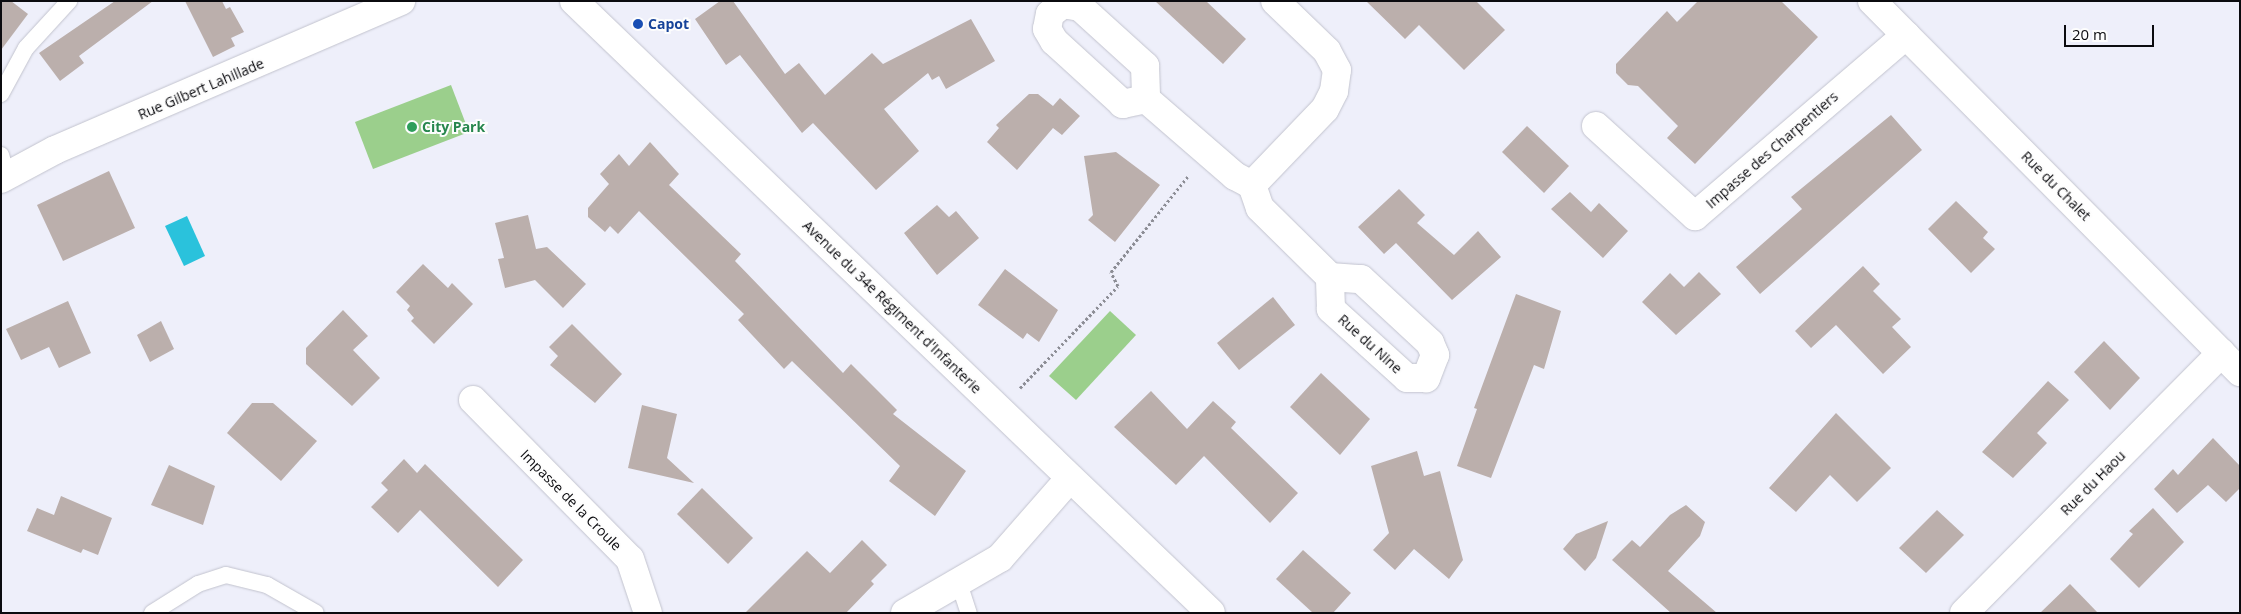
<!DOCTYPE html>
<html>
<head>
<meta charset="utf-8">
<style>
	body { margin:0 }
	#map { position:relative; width:2241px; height:614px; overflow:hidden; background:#eeeffa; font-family:"Open Sans",sans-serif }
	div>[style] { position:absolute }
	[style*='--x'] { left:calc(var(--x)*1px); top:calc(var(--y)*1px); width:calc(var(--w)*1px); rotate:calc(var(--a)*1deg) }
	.green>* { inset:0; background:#9bcf8c }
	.water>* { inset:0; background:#2ac2dc }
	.building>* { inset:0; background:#bbafac }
	.path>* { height:3px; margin-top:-1.5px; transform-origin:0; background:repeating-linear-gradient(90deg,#8c8d95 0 2.5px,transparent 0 5px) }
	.roads { filter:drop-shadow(0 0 1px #c2c3ce) drop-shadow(0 0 1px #c2c3ce) }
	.lane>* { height:16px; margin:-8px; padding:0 8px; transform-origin:8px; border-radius:8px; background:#fff }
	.street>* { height:28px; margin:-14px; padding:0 14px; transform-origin:14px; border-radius:14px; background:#fff }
	.dots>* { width:14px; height:14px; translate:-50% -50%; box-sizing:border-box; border:2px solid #fdfdfd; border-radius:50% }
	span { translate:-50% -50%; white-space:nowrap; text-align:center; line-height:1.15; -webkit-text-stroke:4px #fdfdfd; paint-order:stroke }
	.transit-label { font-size:14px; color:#164399; font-weight:700 }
	.left { translate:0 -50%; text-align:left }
	.street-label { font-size:14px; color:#0b0b0f }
	.leisure-label { font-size:14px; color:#27864d; font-weight:700 }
	.frame { position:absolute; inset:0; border:2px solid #0b0b0f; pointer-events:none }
	.scale { position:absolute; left:2064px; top:25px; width:90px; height:22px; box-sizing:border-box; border:2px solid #0b0b0f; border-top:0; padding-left:6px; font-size:15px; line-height:18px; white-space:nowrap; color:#0b0b0f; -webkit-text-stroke:4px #fdfdfd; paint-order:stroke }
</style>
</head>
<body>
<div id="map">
	<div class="green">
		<i style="clip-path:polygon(451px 85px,469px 132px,373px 169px,355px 122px)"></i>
		<i style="clip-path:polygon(1110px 311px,1136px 335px,1076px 400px,1049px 376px)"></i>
	</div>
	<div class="water">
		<i style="clip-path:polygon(187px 216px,205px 256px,184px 266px,165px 226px)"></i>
	</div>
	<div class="building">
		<i style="clip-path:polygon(1px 1px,11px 1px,28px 14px,1px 50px)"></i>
		<i style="clip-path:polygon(115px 1px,153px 1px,79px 56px,84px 63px,60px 81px,39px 53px)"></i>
		<i style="clip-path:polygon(185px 1px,222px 1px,226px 9px,230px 7px,244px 32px,231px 38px,235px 46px,213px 57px)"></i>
		<i style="clip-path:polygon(720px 1px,733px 1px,785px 74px,799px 63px,825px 95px,872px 53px,883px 64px,971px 19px,995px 61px,946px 89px,939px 76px,932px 80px,928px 73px,884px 109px,919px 151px,876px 190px,813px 123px,802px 133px,740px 55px,726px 65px,695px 19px)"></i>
		<i style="clip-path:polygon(1155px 1px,1206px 1px,1246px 39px,1223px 64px)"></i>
		<i style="clip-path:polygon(1366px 1px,1476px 1px,1505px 30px,1464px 70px,1419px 25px,1405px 39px)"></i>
		<i style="clip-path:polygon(1698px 1px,1781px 1px,1818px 37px,1695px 164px,1667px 138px,1678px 126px,1638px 86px,1628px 85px,1616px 73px,1616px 64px,1667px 11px,1677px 22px)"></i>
		<i style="clip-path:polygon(1029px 94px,1038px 94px,1053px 106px,1060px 98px,1080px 116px,1062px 135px,1053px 128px,1017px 170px,987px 142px,999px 128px,996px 125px)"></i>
		<i style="clip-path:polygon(1891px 115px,1922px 150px,1760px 294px,1736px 267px,1802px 209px,1791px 197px)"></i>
		<i style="clip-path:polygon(1527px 126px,1569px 166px,1544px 193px,1502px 152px)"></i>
		<i style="clip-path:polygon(650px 142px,679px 174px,669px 185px,741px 254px,735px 261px,843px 373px,851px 364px,897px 410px,893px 414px,966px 471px,935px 516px,889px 481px,900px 466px,792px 361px,784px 369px,738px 320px,744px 314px,639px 211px,618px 234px,610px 226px,605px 232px,588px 217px,588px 208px,609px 184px,600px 174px,619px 154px,629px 166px)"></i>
		<i style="clip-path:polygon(1116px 152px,1160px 185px,1115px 242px,1088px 220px,1093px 215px,1084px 156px)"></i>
		<i style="clip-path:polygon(109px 171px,135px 228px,63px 261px,37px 205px)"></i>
		<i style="clip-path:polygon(1399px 189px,1425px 215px,1417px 223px,1454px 255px,1478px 231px,1501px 257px,1452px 300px,1396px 243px,1384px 254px,1358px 227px)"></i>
		<i style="clip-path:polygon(1570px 192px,1591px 212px,1599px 203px,1628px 231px,1603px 258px,1551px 209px)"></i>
		<i style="clip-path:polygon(1956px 201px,1988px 232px,1983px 238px,1995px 249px,1971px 273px,1928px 229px)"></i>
		<i style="clip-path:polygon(937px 205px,949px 217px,956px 211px,979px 238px,937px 275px,904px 233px)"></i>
		<i style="clip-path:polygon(528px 215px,536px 249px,547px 247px,586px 284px,563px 308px,535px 280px,505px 288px,498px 259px,504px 258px,495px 223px)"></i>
		<i style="clip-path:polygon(423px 264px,448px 288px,452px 283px,473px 304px,434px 344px,411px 321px,414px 318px,407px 310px,410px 306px,396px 292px)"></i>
		<i style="clip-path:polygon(1863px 266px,1880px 284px,1873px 291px,1901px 319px,1892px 327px,1911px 347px,1883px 374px,1836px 325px,1811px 348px,1795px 331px)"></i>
		<i style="clip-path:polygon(1005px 269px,1058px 310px,1039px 342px,1027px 333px,1023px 339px,978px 305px)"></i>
		<i style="clip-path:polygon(1699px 272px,1721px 294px,1676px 335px,1642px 302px,1670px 273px,1684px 287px)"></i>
		<i style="clip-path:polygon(1516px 294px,1561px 311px,1544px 369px,1534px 365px,1491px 478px,1457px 466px,1477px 409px,1474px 408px)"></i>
		<i style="clip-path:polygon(1273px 297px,1295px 325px,1239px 370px,1217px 343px)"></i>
		<i style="clip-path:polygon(68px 301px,91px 353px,59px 368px,49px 347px,21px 360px,6px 329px)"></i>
		<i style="clip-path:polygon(343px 310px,368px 336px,353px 350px,380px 378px,352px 406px,306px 364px,306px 348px)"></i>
		<i style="clip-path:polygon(161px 321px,174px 349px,150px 362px,137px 335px)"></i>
		<i style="clip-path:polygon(572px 324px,622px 374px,595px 403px,550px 365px,558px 356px,549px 347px)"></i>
		<i style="clip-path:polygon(2104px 341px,2140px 378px,2110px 410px,2074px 372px)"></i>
		<i style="clip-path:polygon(1321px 373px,1370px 419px,1340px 455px,1290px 407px)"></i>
		<i style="clip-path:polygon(2048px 381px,2069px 400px,2037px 433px,2047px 443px,2013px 478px,1982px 452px)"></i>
		<i style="clip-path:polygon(1151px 391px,1187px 429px,1213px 401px,1236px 422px,1231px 428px,1298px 493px,1270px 523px,1204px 456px,1176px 485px,1114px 427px)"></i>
		<i style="clip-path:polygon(252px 403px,273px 403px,317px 441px,281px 481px,227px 433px)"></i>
		<i style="clip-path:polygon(642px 405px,677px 414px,667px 458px,694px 483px,628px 468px)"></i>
		<i style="clip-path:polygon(1836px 413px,1891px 468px,1857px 502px,1830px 475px,1796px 512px,1769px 488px)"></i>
		<i style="clip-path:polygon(2213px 438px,2240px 466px,2240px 488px,2226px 502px,2208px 485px,2177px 513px,2154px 489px,2173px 469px,2178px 475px)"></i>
		<i style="clip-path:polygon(1417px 451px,1424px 476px,1440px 471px,1463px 560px,1449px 579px,1414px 549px,1395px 570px,1373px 550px,1389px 533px,1371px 466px)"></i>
		<i style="clip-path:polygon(404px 459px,417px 473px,425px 464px,523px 560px,498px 587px,420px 510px,398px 533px,371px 507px,388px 490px,381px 483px)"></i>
		<i style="clip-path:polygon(169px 465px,215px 486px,203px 525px,151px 505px)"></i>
		<i style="clip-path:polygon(702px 488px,753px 538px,728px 564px,677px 514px)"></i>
		<i style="clip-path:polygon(61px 496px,112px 518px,98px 555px,83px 549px,81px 553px,27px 531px,37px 508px,54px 515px)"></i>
		<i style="clip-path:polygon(1686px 505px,1705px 522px,1700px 536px,1668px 571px,1717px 613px,1671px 613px,1612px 560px,1632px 540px,1640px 547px,1670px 515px)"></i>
		<i style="clip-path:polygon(2153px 508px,2184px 542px,2139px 588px,2110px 559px,2133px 534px,2129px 531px)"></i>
		<i style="clip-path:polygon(1937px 510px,1964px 535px,1926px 573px,1899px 548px)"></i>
		<i style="clip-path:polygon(1608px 521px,1596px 558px,1585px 571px,1563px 549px,1576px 534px)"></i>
		<i style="clip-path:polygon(862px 540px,887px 565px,871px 581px,874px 584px,846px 613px,745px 613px,807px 551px,830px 573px)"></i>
		<i style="clip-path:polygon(1303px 550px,1351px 593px,1333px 613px,1313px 613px,1276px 579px)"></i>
		<i style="clip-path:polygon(2070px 584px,2098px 613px,2040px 613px)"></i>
	</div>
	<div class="path">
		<i style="--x:1020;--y:388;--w:141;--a:-46.1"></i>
		<i style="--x:1118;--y:286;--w:16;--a:-117"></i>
		<i style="--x:1111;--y:272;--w:124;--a:-51.2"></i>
	</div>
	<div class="roads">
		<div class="lane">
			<i style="--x:1;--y:94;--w:52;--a:-61.5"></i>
			<i style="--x:26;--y:48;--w:64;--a:-47.5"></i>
			<i style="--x:1;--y:155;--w:22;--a:74"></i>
			<i style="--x:958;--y:580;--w:35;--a:72"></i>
			<i style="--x:152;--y:613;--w:54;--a:-32.2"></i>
			<i style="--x:198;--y:584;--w:29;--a:-18"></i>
			<i style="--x:226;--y:575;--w:42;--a:13.7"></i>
			<i style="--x:267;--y:585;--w:56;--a:29.7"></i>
		</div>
		<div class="street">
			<i style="--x:574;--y:1;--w:883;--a:43.85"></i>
			<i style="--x:1872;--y:1;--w:523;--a:45.23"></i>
			<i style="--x:1146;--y:99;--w:24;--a:168"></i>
			<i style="--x:1123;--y:104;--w:93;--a:-137.6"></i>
			<i style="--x:1054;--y:41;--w:14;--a:-120"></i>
			<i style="--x:1047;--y:29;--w:15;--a:-79"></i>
			<i style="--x:1050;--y:14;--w:16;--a:-38"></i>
			<i style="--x:1063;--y:4;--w:17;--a:10"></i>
			<i style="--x:1080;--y:7;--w:88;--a:42.2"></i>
			<i style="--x:1145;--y:66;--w:33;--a:88"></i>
			<i style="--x:1146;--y:99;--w:118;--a:40.9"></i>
			<i style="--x:1235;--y:176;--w:19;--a:28"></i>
			<i style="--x:1252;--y:185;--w:105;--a:-46.2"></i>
			<i style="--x:1325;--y:109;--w:20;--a:-63"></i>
			<i style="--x:1334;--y:91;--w:21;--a:-82"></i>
			<i style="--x:1337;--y:70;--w:21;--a:-118"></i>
			<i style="--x:1327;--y:51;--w:72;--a:-136.1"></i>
			<i style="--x:1596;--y:126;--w:134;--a:42.3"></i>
			<i style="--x:1695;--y:216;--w:278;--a:-40.6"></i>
			<i style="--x:1;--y:179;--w:61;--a:-28.2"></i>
			<i style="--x:55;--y:150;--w:377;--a:-23.3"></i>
			<i style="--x:1252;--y:185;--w:24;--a:71"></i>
			<i style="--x:1260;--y:208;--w:98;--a:44.6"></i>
			<i style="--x:1330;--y:277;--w:31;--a:4"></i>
			<i style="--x:1361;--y:279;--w:94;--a:42.8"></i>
			<i style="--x:1430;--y:343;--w:13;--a:67"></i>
			<i style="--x:1435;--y:355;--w:25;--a:111"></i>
			<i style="--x:1426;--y:378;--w:19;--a:180"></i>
			<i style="--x:1407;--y:378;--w:103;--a:-137.8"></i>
			<i style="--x:1331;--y:309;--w:32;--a:-92"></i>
			<i style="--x:473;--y:400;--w:223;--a:45.4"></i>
			<i style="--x:630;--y:559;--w:57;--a:71.6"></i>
			<i style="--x:905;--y:613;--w:110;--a:-30.1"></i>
			<i style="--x:1000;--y:558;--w:106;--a:-48.8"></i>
			<i style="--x:1964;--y:613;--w:366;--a:-45.3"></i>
		</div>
	</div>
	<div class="dots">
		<i style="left:638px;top:24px;background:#1a4fb4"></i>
		<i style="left:412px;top:127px;background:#2e9e5b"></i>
	</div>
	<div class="transit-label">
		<span class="left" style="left:648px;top:24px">Capot</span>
	</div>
	<div class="street-label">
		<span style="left:201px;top:89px;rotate:-23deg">Rue Gilbert Lahillade</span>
		<span style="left:1772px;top:150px;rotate:-41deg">Impasse des Charpentiers</span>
		<span style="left:2056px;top:186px;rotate:45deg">Rue du Chalet</span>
		<span style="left:892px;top:307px;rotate:44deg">Avenue du 34e Régiment d'Infanterie</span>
		<span style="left:1370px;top:344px;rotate:42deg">Rue du Nine</span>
		<span style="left:2093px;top:483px;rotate:-45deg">Rue du Haou</span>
		<span style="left:571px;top:500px;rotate:45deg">Impasse de la Croule</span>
	</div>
	<div class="leisure-label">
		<span class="left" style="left:422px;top:127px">City Park</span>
	</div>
	<div class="frame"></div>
	<div class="scale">20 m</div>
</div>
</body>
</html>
